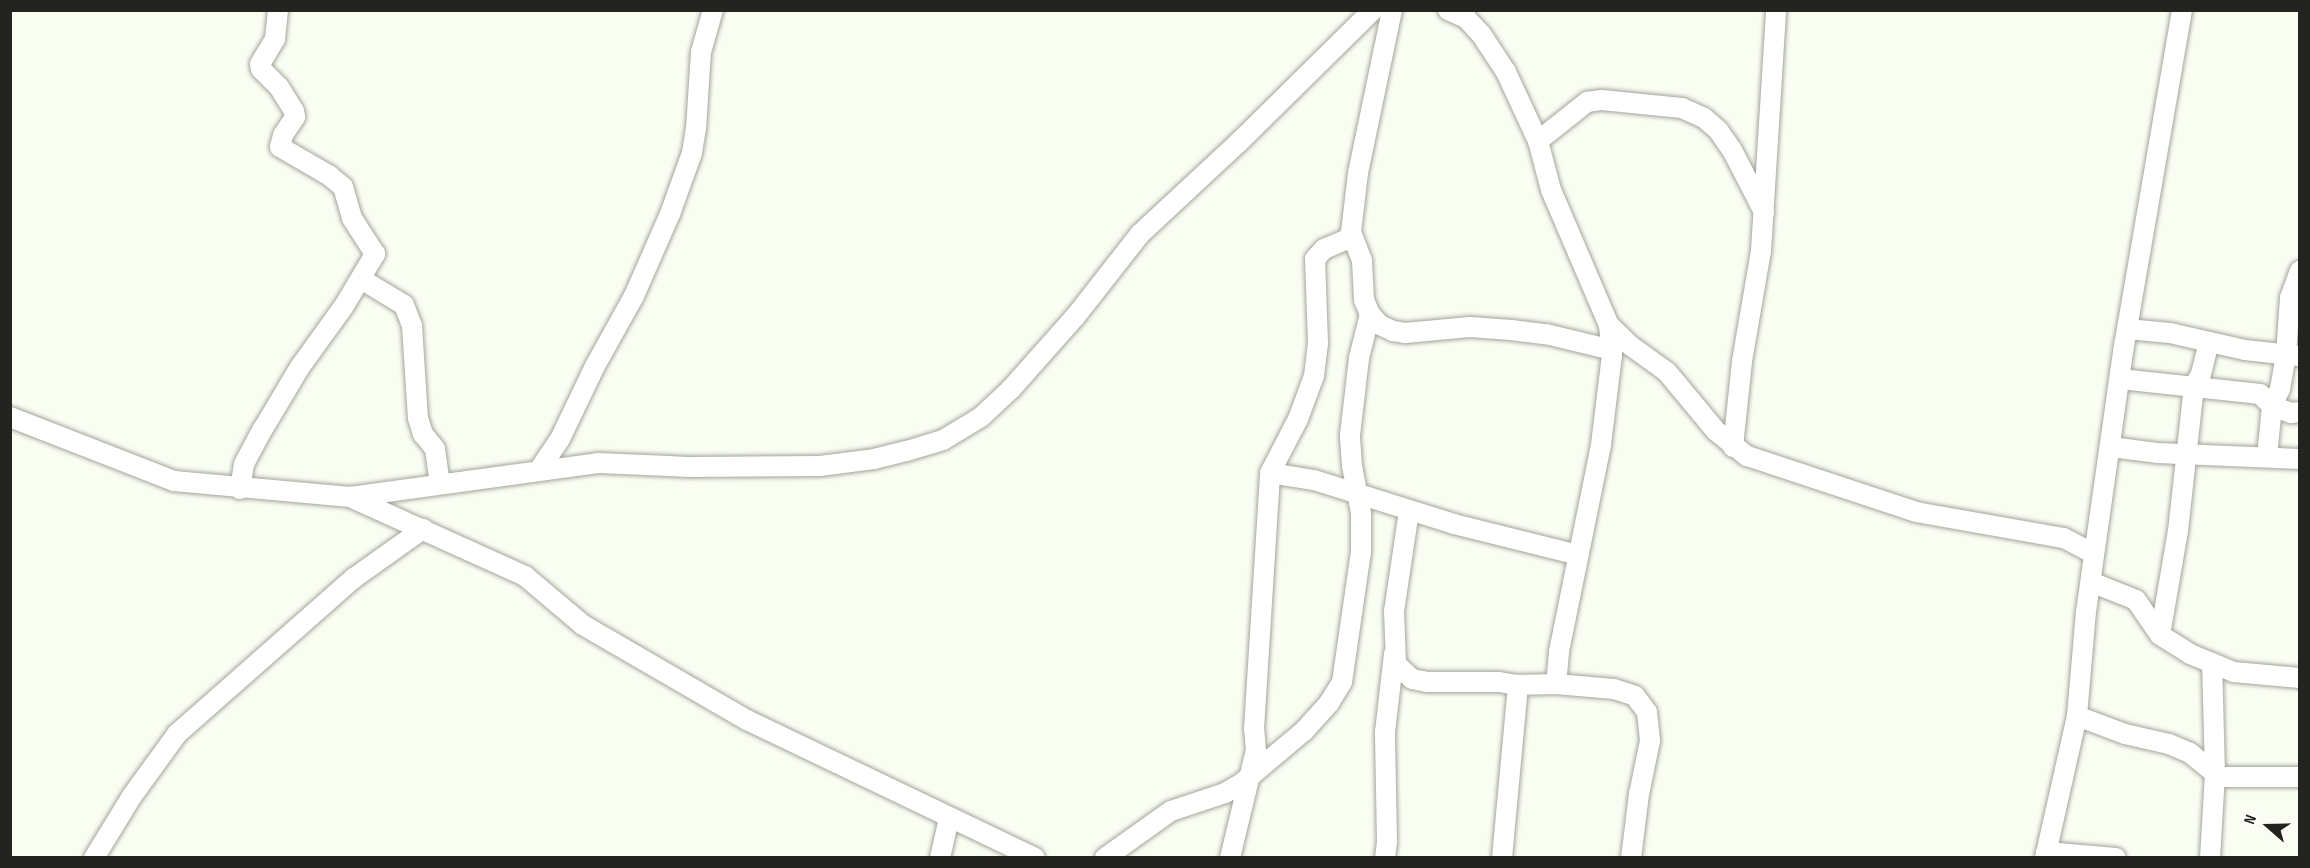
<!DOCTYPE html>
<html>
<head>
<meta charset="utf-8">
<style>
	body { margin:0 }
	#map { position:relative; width:2310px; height:868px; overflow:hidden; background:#fafdf2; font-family:"Sofia Sans Condensed",sans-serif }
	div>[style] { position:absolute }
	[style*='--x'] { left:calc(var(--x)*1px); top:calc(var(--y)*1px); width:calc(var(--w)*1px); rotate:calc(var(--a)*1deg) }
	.roads { filter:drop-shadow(0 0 2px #a1a59a) drop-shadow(0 0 2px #a1a59a) }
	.minor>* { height:20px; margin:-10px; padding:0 10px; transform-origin:10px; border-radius:10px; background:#fff }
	span { translate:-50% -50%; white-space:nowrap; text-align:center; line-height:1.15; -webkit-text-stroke:4.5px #fff; paint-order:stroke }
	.frame { position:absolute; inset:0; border:12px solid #232420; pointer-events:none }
	.north { position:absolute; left:2238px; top:796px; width:60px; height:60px; -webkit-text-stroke:4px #fff; paint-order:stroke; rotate:290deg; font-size:16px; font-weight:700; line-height:24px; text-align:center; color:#232420 }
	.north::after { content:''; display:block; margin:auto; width:21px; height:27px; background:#232420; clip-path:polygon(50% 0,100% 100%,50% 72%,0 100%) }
</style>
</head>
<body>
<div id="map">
	<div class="roads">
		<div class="minor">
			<i style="--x:1448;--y:10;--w:20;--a:24"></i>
			<i style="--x:1466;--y:18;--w:22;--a:47"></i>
			<i style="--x:1481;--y:34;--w:45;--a:56.7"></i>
			<i style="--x:1506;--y:72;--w:76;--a:65.1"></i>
			<i style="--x:1538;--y:141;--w:51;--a:75.1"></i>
			<i style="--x:1551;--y:190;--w:147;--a:66.8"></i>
			<i style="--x:1609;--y:325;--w:30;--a:84"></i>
			<i style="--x:1612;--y:355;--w:91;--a:97"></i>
			<i style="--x:1601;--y:445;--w:211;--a:101.5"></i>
			<i style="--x:1559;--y:652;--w:32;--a:95"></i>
			<i style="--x:1538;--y:141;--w:63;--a:-38.5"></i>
			<i style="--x:1587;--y:102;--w:15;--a:-8"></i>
			<i style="--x:1602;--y:100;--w:80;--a:5.7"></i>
			<i style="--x:1682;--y:108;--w:24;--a:24"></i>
			<i style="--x:1704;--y:118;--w:18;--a:41"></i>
			<i style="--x:1718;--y:130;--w:24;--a:55"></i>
			<i style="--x:1732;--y:150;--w:70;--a:62.7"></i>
			<i style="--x:1351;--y:232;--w:31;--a:69"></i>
			<i style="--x:1362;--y:261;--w:39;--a:87"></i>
			<i style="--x:1364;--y:300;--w:15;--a:67"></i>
			<i style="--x:1370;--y:314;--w:15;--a:48"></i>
			<i style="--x:1380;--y:325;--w:14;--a:25"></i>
			<i style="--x:1393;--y:331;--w:12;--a:9"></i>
			<i style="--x:1405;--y:333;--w:65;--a:-5.3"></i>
			<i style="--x:1470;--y:327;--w:41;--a:4.2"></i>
			<i style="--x:1511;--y:330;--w:35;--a:7"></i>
			<i style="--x:1546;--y:334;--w:68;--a:13.6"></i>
			<i style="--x:361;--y:279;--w:50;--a:31.2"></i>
			<i style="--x:404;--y:305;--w:22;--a:69"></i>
			<i style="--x:412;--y:326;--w:92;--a:86.3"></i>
			<i style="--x:418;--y:418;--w:17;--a:73"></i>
			<i style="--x:423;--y:434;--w:19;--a:51"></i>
			<i style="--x:435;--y:449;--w:34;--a:82"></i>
			<i style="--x:1609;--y:325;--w:30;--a:44"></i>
			<i style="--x:1631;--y:346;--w:44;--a:35.8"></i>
			<i style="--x:1667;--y:372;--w:77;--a:50.3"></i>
			<i style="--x:1716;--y:431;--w:40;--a:39"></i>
			<i style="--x:1747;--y:456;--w:178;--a:18.3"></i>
			<i style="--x:1916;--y:512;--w:150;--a:10"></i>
			<i style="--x:2064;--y:538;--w:34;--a:28"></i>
			<i style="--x:2127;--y:329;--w:43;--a:5.3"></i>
			<i style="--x:2170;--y:333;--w:77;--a:12.8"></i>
			<i style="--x:2245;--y:350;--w:55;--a:6.2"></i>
			<i style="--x:2120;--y:379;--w:141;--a:6.1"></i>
			<i style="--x:2260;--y:394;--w:17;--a:45"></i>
			<i style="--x:2272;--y:406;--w:20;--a:20"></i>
			<i style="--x:2291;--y:413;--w:9;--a:-6"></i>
			<i style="--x:10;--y:417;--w:176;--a:21.3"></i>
			<i style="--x:174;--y:481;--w:177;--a:5.2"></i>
			<i style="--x:350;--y:497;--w:250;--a:-7.8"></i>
			<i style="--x:598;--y:463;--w:90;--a:2.5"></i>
			<i style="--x:688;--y:467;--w:132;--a:-0.4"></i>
			<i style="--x:820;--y:466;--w:54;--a:-7.4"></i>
			<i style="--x:874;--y:459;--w:34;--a:-14"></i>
			<i style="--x:907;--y:451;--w:38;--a:-17"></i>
			<i style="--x:943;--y:440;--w:44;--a:-31.2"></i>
			<i style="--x:981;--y:417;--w:41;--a:-43"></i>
			<i style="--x:1011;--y:389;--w:96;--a:-48.4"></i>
			<i style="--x:1075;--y:317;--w:105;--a:-51.9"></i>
			<i style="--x:1140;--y:234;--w:134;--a:-42.9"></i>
			<i style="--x:1238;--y:143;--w:190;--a:-44.6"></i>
			<i style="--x:1733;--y:447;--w:86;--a:-84"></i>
			<i style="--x:1742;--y:361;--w:112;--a:-80.2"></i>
			<i style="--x:1761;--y:251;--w:241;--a:-86.4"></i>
			<i style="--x:2111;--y:447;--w:46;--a:7.4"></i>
			<i style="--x:2157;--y:453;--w:143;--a:2.4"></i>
			<i style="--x:2267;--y:457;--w:51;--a:-84.4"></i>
			<i style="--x:2272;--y:406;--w:19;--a:-65"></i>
			<i style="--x:2280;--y:389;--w:35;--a:-80"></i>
			<i style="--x:2286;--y:355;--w:57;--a:-86"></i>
			<i style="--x:2290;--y:298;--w:29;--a:-70"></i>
			<i style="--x:539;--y:470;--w:37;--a:-56"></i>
			<i style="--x:560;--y:439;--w:81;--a:-64.4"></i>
			<i style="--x:595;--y:366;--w:80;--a:-60.9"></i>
			<i style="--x:634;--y:296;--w:90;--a:-66.3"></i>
			<i style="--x:670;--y:214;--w:65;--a:-70.2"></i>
			<i style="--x:692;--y:153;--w:24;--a:-81"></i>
			<i style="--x:696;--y:129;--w:77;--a:-86.3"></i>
			<i style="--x:701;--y:52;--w:44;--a:-74.1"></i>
			<i style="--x:1270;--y:473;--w:45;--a:9"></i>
			<i style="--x:1314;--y:480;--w:147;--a:17.4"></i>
			<i style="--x:1454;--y:524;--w:128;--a:14"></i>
			<i style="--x:240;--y:489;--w:25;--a:-81"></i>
			<i style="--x:244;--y:464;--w:40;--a:-62"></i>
			<i style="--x:263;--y:429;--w:72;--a:-59.2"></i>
			<i style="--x:300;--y:367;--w:75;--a:-54.2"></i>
			<i style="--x:344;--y:306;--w:61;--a:-59.2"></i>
			<i style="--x:375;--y:254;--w:43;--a:-122.6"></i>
			<i style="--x:352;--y:218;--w:32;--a:-106"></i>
			<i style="--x:343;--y:187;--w:17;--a:-140"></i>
			<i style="--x:330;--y:176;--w:58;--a:-149.9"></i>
			<i style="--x:280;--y:147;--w:12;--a:-76"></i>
			<i style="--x:283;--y:135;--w:22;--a:-56"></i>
			<i style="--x:295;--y:117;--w:6;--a:-99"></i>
			<i style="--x:294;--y:111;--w:28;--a:-122"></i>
			<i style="--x:279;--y:87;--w:25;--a:-135"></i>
			<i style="--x:261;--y:69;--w:5;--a:-101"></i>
			<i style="--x:260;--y:64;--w:29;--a:-59"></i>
			<i style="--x:275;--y:39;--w:29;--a:-84"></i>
			<i style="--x:350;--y:497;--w:192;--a:24.3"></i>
			<i style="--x:525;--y:576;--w:76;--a:40.2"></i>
			<i style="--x:583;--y:625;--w:190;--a:30.1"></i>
			<i style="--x:747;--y:720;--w:319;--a:25.6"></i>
			<i style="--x:1409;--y:511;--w:101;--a:98.5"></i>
			<i style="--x:1394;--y:611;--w:53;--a:87.8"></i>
			<i style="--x:1396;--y:664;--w:22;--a:43"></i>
			<i style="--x:1412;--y:679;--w:15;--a:11"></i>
			<i style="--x:1427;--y:682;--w:72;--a:0"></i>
			<i style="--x:1499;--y:682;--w:17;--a:10"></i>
			<i style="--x:1516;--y:685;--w:40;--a:-1.4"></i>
			<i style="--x:1556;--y:684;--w:58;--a:4.9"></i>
			<i style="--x:1614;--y:689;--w:22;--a:18"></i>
			<i style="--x:1635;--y:696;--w:20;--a:53"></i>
			<i style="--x:1647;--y:712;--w:29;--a:84"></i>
			<i style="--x:1650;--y:741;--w:54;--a:101.7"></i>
			<i style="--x:1639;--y:794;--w:64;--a:97.1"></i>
			<i style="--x:2091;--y:582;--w:48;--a:21.8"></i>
			<i style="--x:2136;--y:600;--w:42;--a:55.6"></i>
			<i style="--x:2160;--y:635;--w:36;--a:32"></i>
			<i style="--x:2190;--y:654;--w:48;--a:22.2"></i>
			<i style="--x:2234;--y:672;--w:66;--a:5.2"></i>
			<i style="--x:2160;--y:635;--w:106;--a:-80.2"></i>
			<i style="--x:2178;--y:531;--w:146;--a:-83.7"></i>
			<i style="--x:2194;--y:386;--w:14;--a:-60"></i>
			<i style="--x:2201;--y:374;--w:32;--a:-76"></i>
			<i style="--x:2077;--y:716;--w:51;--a:20.6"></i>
			<i style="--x:2125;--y:734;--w:45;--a:12.8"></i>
			<i style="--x:2169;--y:744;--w:23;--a:23"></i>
			<i style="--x:2190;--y:753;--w:38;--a:39"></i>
			<i style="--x:2220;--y:777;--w:80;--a:0"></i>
			<i style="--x:2046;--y:852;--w:70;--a:4.9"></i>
			<i style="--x:94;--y:858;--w:73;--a:-58.5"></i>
			<i style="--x:132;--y:796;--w:77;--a:-54"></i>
			<i style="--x:177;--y:734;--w:236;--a:-41.4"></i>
			<i style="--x:354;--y:578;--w:85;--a:-35.4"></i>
			<i style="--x:940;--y:858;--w:41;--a:-77.3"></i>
			<i style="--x:1105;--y:858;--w:81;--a:-35.5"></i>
			<i style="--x:1171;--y:811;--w:57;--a:-18.4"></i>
			<i style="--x:1225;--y:793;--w:20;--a:-30"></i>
			<i style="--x:1242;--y:783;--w:81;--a:-40"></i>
			<i style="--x:1304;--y:731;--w:38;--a:-48"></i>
			<i style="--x:1329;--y:703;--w:25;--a:-58"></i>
			<i style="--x:1342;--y:682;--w:131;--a:-81.7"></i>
			<i style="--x:1361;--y:552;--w:39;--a:-90"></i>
			<i style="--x:1361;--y:513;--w:48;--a:-100.8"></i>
			<i style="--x:1352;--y:466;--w:31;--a:-94"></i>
			<i style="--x:1350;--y:435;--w:78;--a:-83.3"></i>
			<i style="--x:1359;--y:358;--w:45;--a:-76"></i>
			<i style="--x:1230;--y:858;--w:111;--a:-76.5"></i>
			<i style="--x:1256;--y:750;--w:21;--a:-95"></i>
			<i style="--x:1254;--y:729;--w:256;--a:-86.4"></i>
			<i style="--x:1270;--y:473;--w:61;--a:-62.6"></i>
			<i style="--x:1298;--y:419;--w:46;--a:-69.6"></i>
			<i style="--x:1314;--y:376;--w:33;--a:-83"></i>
			<i style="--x:1318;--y:343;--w:84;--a:-92"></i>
			<i style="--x:1315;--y:259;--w:13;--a:-48"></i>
			<i style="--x:1324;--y:249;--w:26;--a:-23"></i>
			<i style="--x:1348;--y:239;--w:8;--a:-67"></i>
			<i style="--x:1351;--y:232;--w:59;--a:-83.2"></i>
			<i style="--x:1358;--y:173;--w:167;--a:-78.2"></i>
			<i style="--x:1385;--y:858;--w:17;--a:-83"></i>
			<i style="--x:1387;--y:841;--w:109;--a:-91.1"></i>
			<i style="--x:1385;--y:732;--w:79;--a:-83.4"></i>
			<i style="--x:1502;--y:858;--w:174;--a:-84.7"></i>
			<i style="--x:2045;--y:858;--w:146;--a:-77.3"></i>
			<i style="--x:2077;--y:716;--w:104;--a:-85.1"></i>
			<i style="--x:2086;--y:612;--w:269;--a:-81.9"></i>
			<i style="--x:2124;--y:346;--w:341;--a:-80.2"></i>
			<i style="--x:2210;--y:858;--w:84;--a:-86.6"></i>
			<i style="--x:2215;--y:774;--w:111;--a:-91.5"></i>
		</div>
	</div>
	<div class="frame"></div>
	<div class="north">N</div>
</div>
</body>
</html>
